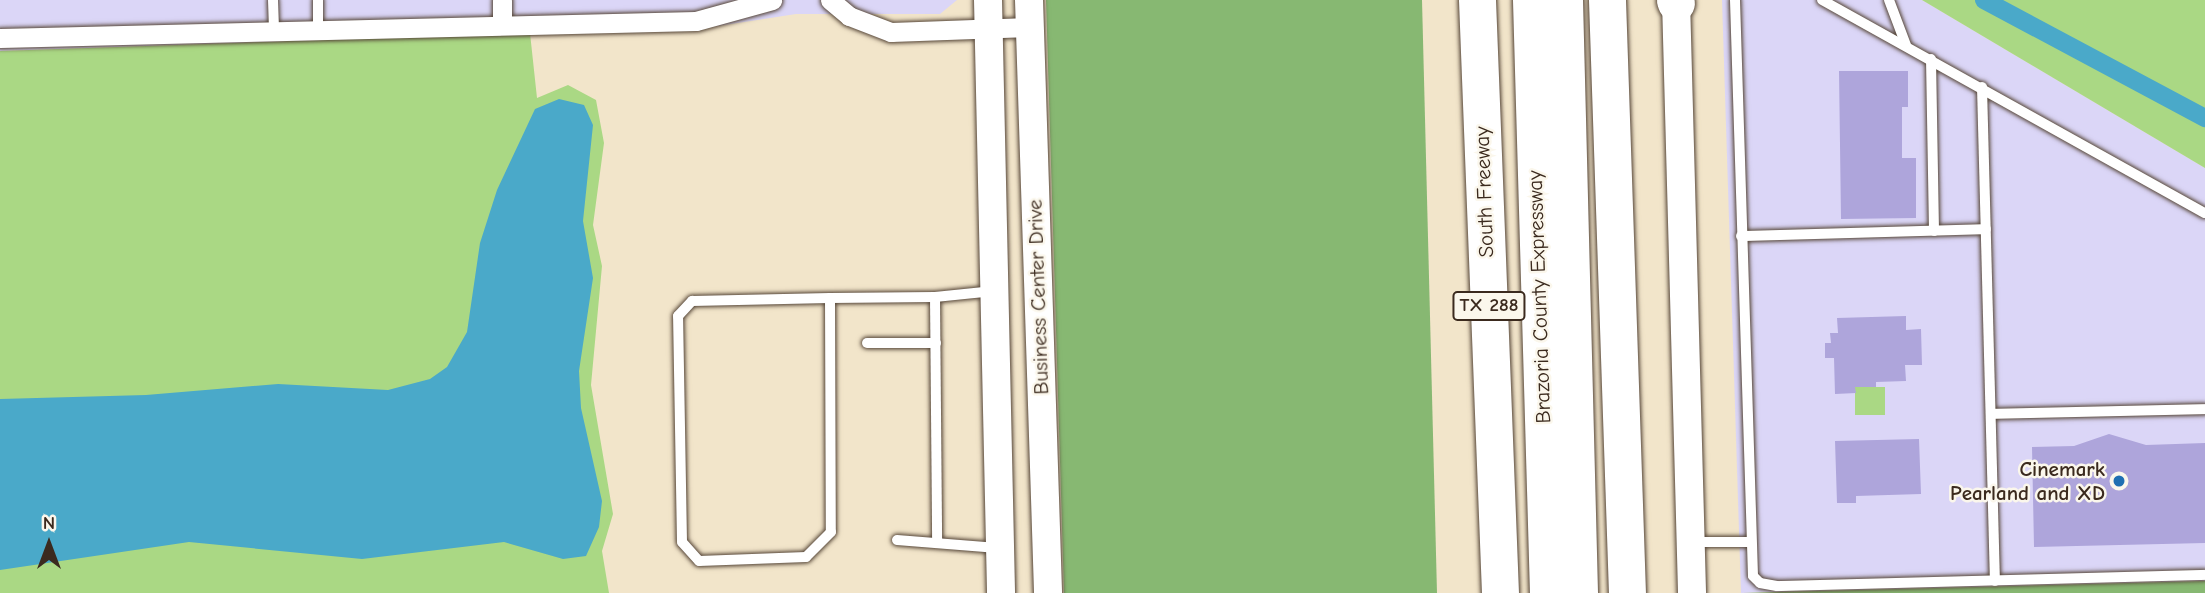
<!DOCTYPE html>
<html>
<head>
<meta charset="utf-8">
<style>
	body { margin:0 }
	#map { position:relative; width:2205px; height:593px; overflow:hidden; background:#f2e5ca; font-family:"Comic Neue",sans-serif }
	div>[style] { position:absolute }
	[style*='--x'] { left:calc(var(--x)*1px); top:calc(var(--y)*1px); width:calc(var(--w)*1px); rotate:calc(var(--a)*1deg) }
	.built>* { inset:0; background:#dbd6f7 }
	.green>* { inset:0; background:#aad884 }
	.forest>* { inset:0; background:#87b872 }
	.water>* { inset:0; background:#4aa9c9 }
	.canal>* { height:18px; margin:-9px; padding:0 9px; transform-origin:9px; border-radius:9px; background:#4aa9c9 }
	.building>* { inset:0; background:#aea5db }
	.roads { filter:drop-shadow(0 0 2px #564638) drop-shadow(0 0 2px #564638) }
	.lane>* { height:10px; margin:-5px; padding:0 5px; transform-origin:5px; border-radius:5px; background:#fff }
	.street>* { height:19px; margin:-9.5px; padding:0 9.5px; transform-origin:9.5px; border-radius:9.5px; background:#fff }
	.secondary>* { height:28px; margin:-14px; padding:0 14px; transform-origin:14px; border-radius:14px; background:#fff }
	.highway>* { height:37px; margin:-18.5px; padding:0 18.5px; transform-origin:18.5px; border-radius:18.5px; background:#fff }
	.dots>* { width:19px; height:19px; translate:-50% -50%; box-sizing:border-box; border:4px solid #fbf7ec; border-radius:50% }
	span { translate:-50% -50%; white-space:nowrap; text-align:center; line-height:1.15; -webkit-text-stroke:5px #fbf7ec; paint-order:stroke }
	.shield-label span { padding:2px 5px; background:#fbf7ec; border:2px solid; border-radius:5px; -webkit-text-stroke-width:0 }
	.shield-label { font-size:19px; color:#3b2a1e; font-weight:700 }
	.street-label { font-size:21px; color:#3b2a1e }
	.poi-label { font-size:21px; color:#3b2a1e; font-weight:700 }
	.right { translate:-100% -50%; text-align:right }
	.north { position:absolute; left:14px; top:509px; width:70px; height:70px; -webkit-text-stroke:5px #fbf7ec; paint-order:stroke; rotate:0deg; font-size:19px; font-weight:700; line-height:28px; text-align:center; color:#3b2a1e }
	.north::after { content:''; display:block; margin:auto; width:24px; height:32px; background:#3b2a1e; clip-path:polygon(50% 0,100% 100%,50% 72%,0 100%) }
</style>
</head>
<body>
<div id="map">
	<div class="built">
		<i style="clip-path:polygon(0 0,957px 0,940px 14px,796px 14px,711px 27px,0 51px)"></i>
		<i style="clip-path:polygon(1722px 0,1922px 0,2205px 168px,2205px 581px,1741px 593px)"></i>
	</div>
	<div class="green">
		<i style="clip-path:polygon(1922px 0,2205px 0,2205px 168px)"></i>
		<i style="clip-path:polygon(530px 33px,537px 98px,568px 85px,596px 100px,604px 143px,593px 225px,602px 266px,591px 385px,613px 514px,602px 551px,609px 593px,0 593px,0 51px)"></i>
		<i style="clip-path:polygon(1855px 387px,1885px 387px,1885px 415px,1855px 415px)"></i>
	</div>
	<div class="forest">
		<i style="clip-path:polygon(1046px 0,1422px 0,1437px 593px,1064px 593px)"></i>
		<i style="clip-path:polygon(2205px 581px,2205px 593px,1743px 593px)"></i>
	</div>
	<div class="water">
		<i style="clip-path:polygon(559px 99px,584px 105px,593px 125px,583px 221px,593px 278px,579px 371px,581px 408px,602px 501px,599px 527px,586px 556px,563px 559px,504px 542px,362px 559px,189px 542px,0 570px,0 399px,146px 395px,278px 384px,388px 390px,430px 379px,447px 367px,467px 332px,480px 243px,497px 190px,535px 109px)"></i>
	</div>
	<div class="canal">
		<i style="--x:1984;--y:0;--w:251;--a:28.1"></i>
	</div>
	<div class="building">
		<i style="clip-path:polygon(1839px 71px,1908px 71px,1908px 107px,1902px 107px,1902px 158px,1916px 158px,1916px 218px,1841px 219px)"></i>
		<i style="clip-path:polygon(1906px 316px,1906px 330px,1921px 329px,1922px 365px,1905px 365px,1906px 381px,1876px 382px,1876px 387px,1855px 387px,1856px 393px,1835px 394px,1834px 358px,1825px 358px,1825px 343px,1831px 343px,1830px 333px,1838px 333px,1837px 318px)"></i>
		<i style="clip-path:polygon(2109px 434px,2146px 445px,2205px 443px,2205px 543px,2034px 547px,2032px 447px,2074px 446px)"></i>
		<i style="clip-path:polygon(1919px 439px,1921px 494px,1856px 496px,1856px 503px,1837px 503px,1835px 441px)"></i>
	</div>
	<div class="roads">
		<div class="lane">
			<i style="--x:273;--y:0;--w:31;--a:88"></i>
			<i style="--x:318;--y:0;--w:30;--a:90"></i>
			<i style="--x:1735;--y:0;--w:576;--a:88.21"></i>
			<i style="--x:1753;--y:576;--w:10;--a:45"></i>
			<i style="--x:1760;--y:583;--w:17;--a:10"></i>
			<i style="--x:1777;--y:586;--w:428;--a:-1.5"></i>
			<i style="--x:1822;--y:0;--w:438;--a:29.1"></i>
			<i style="--x:1889;--y:0;--w:48;--a:69.3"></i>
			<i style="--x:1931;--y:59;--w:172;--a:89"></i>
			<i style="--x:1982;--y:87;--w:494;--a:88.5"></i>
			<i style="--x:1741;--y:236;--w:245;--a:-1.6"></i>
			<i style="--x:935;--y:297;--w:246;--a:89.5"></i>
			<i style="--x:830;--y:298;--w:234;--a:89.8"></i>
			<i style="--x:831;--y:532;--w:35;--a:135"></i>
			<i style="--x:806;--y:557;--w:107;--a:177.9"></i>
			<i style="--x:699;--y:561;--w:25;--a:-132"></i>
			<i style="--x:682;--y:542;--w:226;--a:-91"></i>
			<i style="--x:678;--y:316;--w:21;--a:-47"></i>
			<i style="--x:692;--y:301;--w:138;--a:-1.2"></i>
			<i style="--x:830;--y:298;--w:105;--a:-0.5"></i>
			<i style="--x:935;--y:297;--w:59;--a:-5.8"></i>
			<i style="--x:867;--y:343;--w:69;--a:0"></i>
			<i style="--x:1991;--y:414;--w:214;--a:-1.3"></i>
			<i style="--x:897;--y:540;--w:101;--a:4.5"></i>
			<i style="--x:1695;--y:542;--w:54;--a:0"></i>
		</div>
		<div class="street">
			<i style="--x:502;--y:0;--w:25;--a:90"></i>
			<i style="--x:830;--y:0;--w:25;--a:40"></i>
			<i style="--x:849;--y:16;--w:45;--a:20.9"></i>
			<i style="--x:891;--y:32;--w:138;--a:-2.1"></i>
			<i style="--x:0;--y:38;--w:696;--a:-1.4"></i>
			<i style="--x:696;--y:21;--w:79;--a:-15.4"></i>
		</div>
		<div class="secondary">
			<i style="--x:988;--y:0;--w:593;--a:88.74"></i>
			<i style="--x:1029;--y:0;--w:593;--a:88.16"></i>
			<i style="--x:1676;--y:0;--w:593;--a:88.45"></i>
		</div>
		<div class="highway">
			<i style="--x:1477;--y:0;--w:593;--a:87.78"></i>
			<i style="--x:1531;--y:0;--w:593;--a:88.36"></i>
			<i style="--x:1564;--y:0;--w:593;--a:88.55"></i>
			<i style="--x:1607;--y:0;--w:593;--a:88.07"></i>
			<i style="--x:1675;--y:0;--w:3;--a:72"></i>
		</div>
	</div>
	<div class="dots">
		<i style="left:2119px;top:481px;background:#1f6fb2"></i>
	</div>
	<div class="shield-label">
		<span style="left:1489px;top:306px">TX 288</span>
	</div>
	<div class="street-label">
		<span style="left:1484px;top:192px;rotate:-92deg">South Freeway</span>
		<span style="left:1038px;top:297px;rotate:-92deg">Business Center Drive</span>
		<span style="left:1539px;top:297px;rotate:-92deg">Brazoria County Expressway</span>
	</div>
	<div class="poi-label">
		<span class="right" style="left:2105px;top:481px">Cinemark<br>Pearland and XD</span>
	</div>
	<div class="north">N</div>
</div>
</body>
</html>
